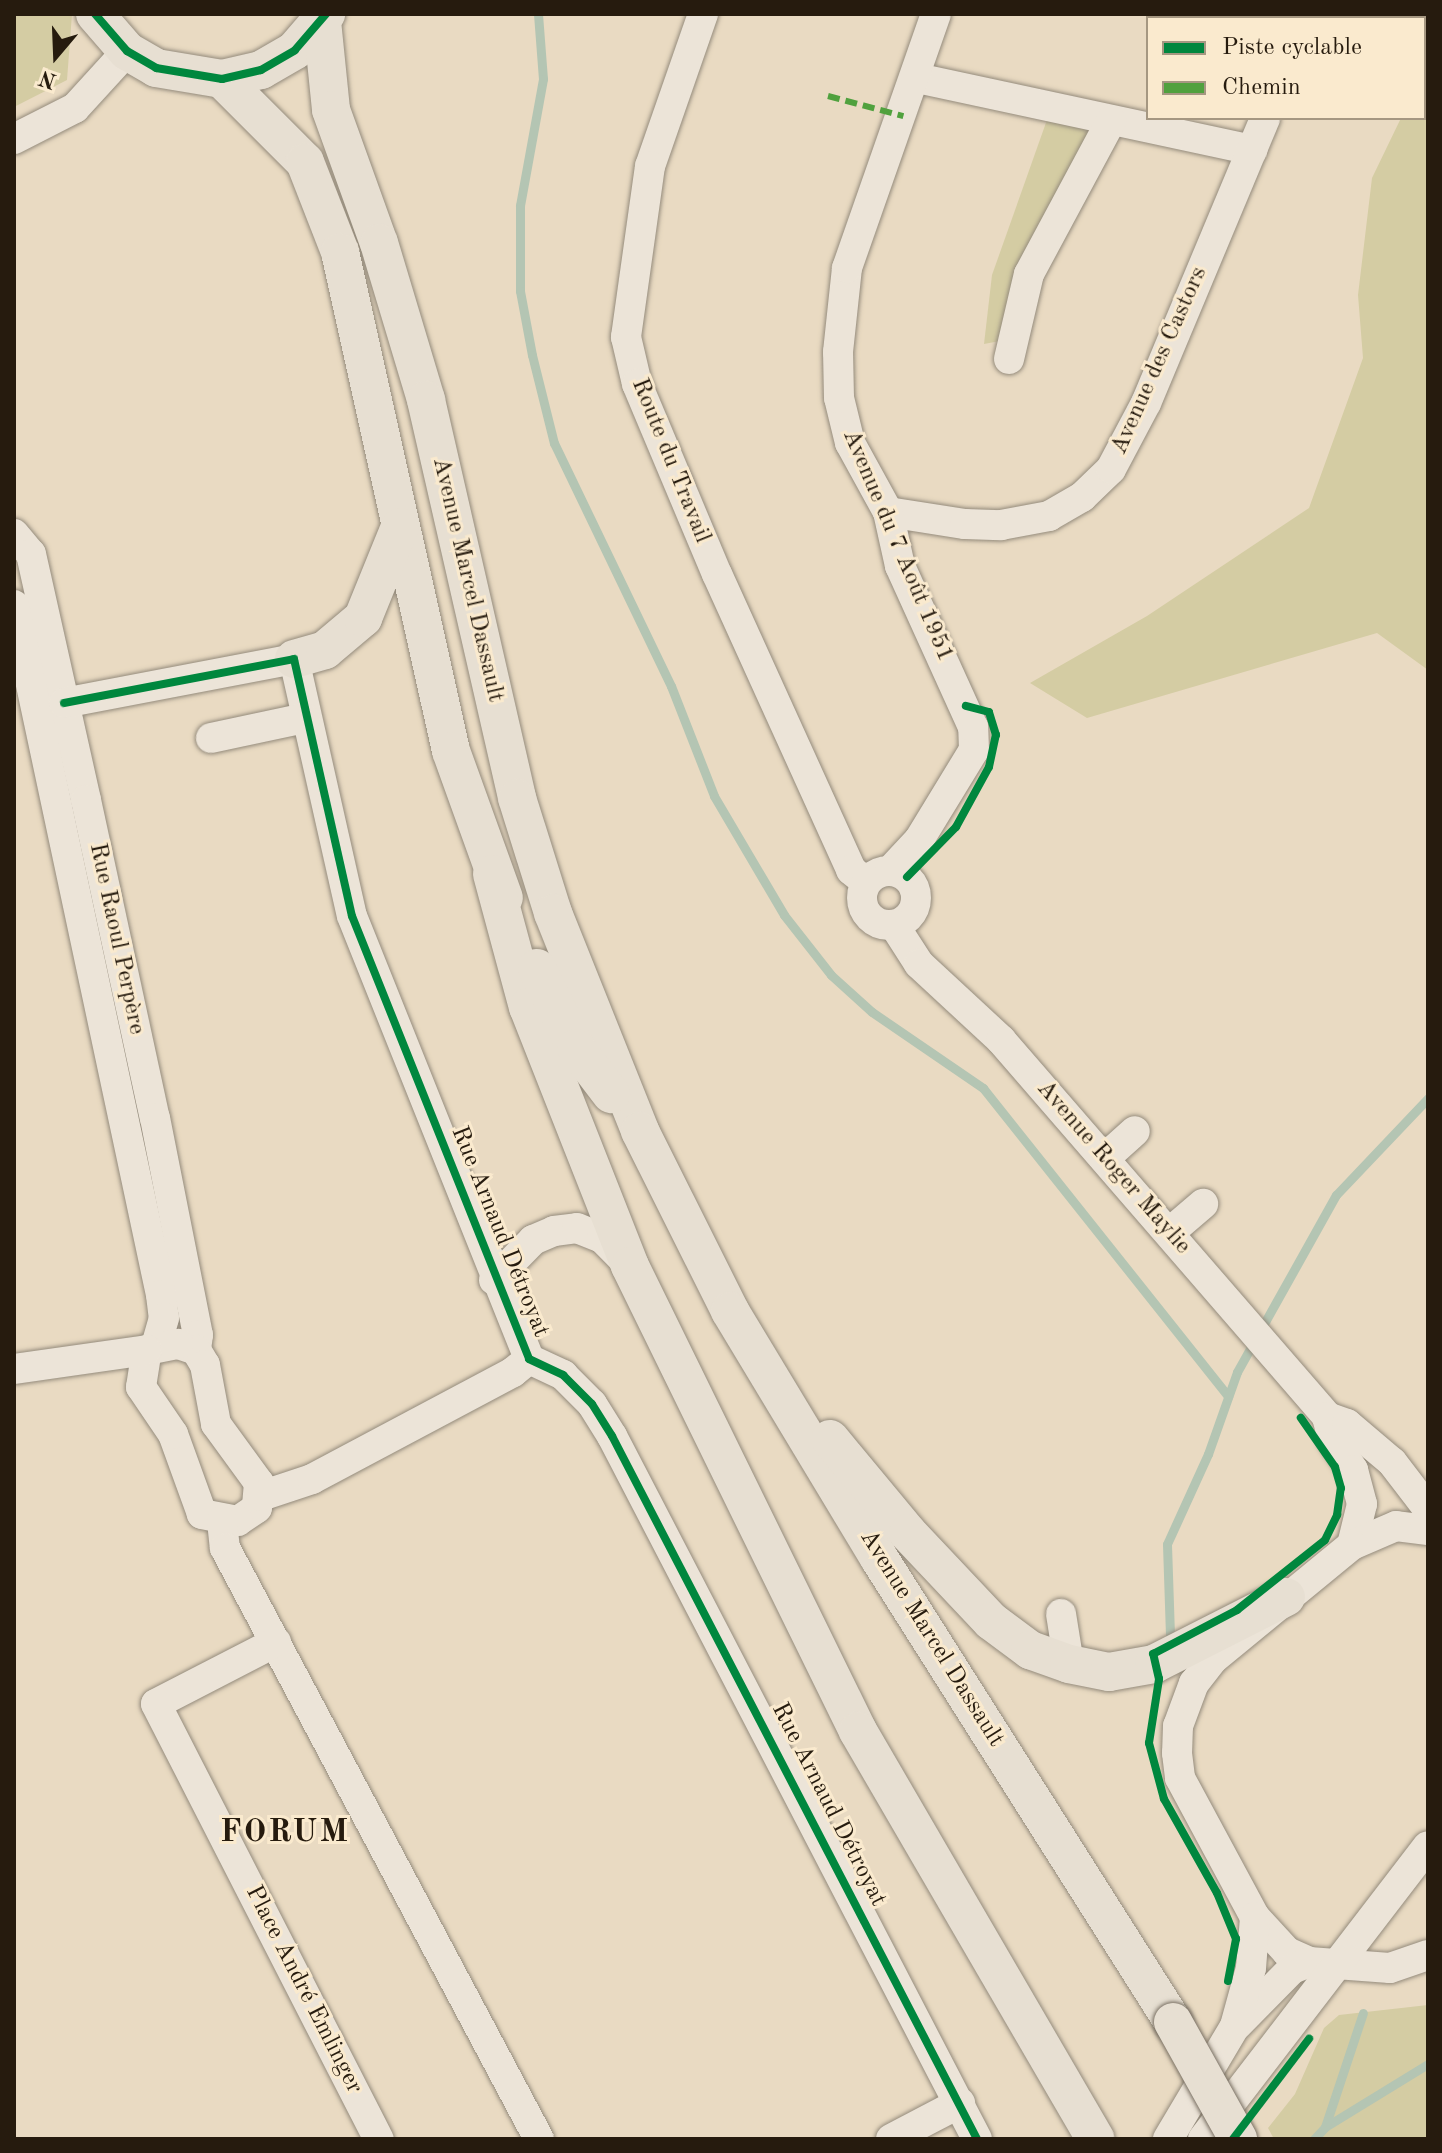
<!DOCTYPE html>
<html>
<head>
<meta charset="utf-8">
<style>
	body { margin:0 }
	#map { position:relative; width:1442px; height:2153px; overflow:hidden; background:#e9dac2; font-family:"Old Standard TT",serif }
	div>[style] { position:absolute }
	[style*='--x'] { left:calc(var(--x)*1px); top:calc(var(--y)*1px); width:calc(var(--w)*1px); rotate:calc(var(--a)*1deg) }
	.green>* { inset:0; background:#d4cca3 }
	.stream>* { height:9px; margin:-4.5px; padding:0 4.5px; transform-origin:4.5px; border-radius:4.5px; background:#b4c5b3 }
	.roads { filter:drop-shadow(0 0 2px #948b7c) drop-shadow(0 0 2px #948b7c) }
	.minor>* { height:30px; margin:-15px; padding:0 15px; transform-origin:15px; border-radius:15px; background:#ece4d8 }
	.minor>.ring { margin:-15px; padding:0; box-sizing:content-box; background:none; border:30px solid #ece4d8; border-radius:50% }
	.major>* { height:38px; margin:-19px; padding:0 19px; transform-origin:19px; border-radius:19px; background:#e7dfd2 }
	.bridges { filter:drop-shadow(0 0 2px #797063) drop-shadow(0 0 2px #797063) }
	.major-bridge>* { height:38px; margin:-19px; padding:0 19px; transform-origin:19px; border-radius:19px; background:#e7dfd2 }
	.quiet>* { height:6px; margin-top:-3px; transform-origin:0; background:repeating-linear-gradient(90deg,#50a13e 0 12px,transparent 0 18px) }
	.cycleway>* { height:8px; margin:-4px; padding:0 4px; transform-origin:4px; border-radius:4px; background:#00873e }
	span { translate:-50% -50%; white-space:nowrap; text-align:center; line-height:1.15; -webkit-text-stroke:6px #faeace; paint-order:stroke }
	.street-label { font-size:24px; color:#261b0e }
	.district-label { font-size:32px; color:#261b0e; font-weight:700; letter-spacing:2px }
	.frame { position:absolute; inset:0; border:16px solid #261b0e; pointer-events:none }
	.legend { position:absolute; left:1146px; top:16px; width:280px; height:104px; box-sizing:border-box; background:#faeace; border:2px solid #a59781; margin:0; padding:10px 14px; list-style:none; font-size:24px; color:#261b0e }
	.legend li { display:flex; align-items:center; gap:16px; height:40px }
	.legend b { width:40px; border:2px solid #a59781 }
	.north { position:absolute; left:16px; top:16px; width:80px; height:80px; -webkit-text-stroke:6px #faeace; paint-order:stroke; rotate:199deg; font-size:22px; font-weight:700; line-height:32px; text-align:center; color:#261b0e }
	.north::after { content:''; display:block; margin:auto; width:28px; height:36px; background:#261b0e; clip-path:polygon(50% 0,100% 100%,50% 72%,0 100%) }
</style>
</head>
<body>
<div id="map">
	<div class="green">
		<i style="clip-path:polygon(14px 14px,72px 14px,67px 80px,14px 107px)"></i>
		<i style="clip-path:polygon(1428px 61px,1428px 670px,1377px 633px,1087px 718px,1030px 683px,1147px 616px,1309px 508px,1363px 358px,1358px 295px,1372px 178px,1401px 118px,1424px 118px)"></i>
		<i style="clip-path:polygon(1048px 117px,1089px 125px,1091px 138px,1005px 340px,984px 344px,992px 275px)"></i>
		<i style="clip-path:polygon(1428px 2005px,1428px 2139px,1274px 2139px,1268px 2128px,1295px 2094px,1324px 2028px,1339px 2015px)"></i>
	</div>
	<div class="stream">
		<i style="--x:538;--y:14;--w:65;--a:85.6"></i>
		<i style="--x:543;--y:79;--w:129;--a:100.3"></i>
		<i style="--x:520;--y:206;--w:85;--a:90"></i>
		<i style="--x:520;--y:291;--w:65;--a:79.4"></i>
		<i style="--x:532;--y:355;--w:91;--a:76"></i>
		<i style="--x:554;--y:443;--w:270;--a:64.3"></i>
		<i style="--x:671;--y:686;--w:118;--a:68.6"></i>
		<i style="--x:714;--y:796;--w:138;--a:59.5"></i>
		<i style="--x:784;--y:915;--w:76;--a:51.9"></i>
		<i style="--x:831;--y:975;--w:55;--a:42.1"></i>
		<i style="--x:872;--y:1012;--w:135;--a:34.4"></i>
		<i style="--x:983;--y:1088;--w:394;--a:51.5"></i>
		<i style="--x:1170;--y:1635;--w:91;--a:-91.9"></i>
		<i style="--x:1167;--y:1544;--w:99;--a:-65.5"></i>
		<i style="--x:1208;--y:1454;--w:87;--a:-70.5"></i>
		<i style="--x:1237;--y:1372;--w:203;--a:-60.8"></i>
		<i style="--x:1336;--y:1195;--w:134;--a:-46.5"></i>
		<i style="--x:1325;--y:2127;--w:121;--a:-31.5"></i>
		<i style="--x:1314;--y:2139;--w:16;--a:-47"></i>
		<i style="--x:1325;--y:2127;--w:120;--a:-71.6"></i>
	</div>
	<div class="roads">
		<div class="minor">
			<i style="--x:703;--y:14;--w:161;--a:109.2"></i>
			<i style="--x:650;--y:166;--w:173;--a:98"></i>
			<i style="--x:626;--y:337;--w:48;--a:76.8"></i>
			<i style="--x:637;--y:384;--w:206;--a:67.2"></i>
			<i style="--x:717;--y:574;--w:325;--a:65.6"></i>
			<i style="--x:851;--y:870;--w:19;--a:39"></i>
			<i style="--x:1308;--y:18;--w:4;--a:-63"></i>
			<i style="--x:917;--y:78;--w:343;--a:12.1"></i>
			<i style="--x:14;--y:139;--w:68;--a:-26.9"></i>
			<i style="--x:75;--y:108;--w:77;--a:-47.6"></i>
			<i style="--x:1009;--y:359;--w:87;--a:-76.8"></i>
			<i style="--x:1029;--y:274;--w:174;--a:-61.8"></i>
			<i style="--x:888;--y:512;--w:78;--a:8.9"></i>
			<i style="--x:965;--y:524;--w:36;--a:2"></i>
			<i style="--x:1001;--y:525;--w:49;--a:-10.6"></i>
			<i style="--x:1049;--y:516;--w:38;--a:-30"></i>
			<i style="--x:1082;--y:497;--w:40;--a:-44"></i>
			<i style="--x:1111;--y:469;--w:75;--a:-62.1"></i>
			<i style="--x:1146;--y:403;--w:309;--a:-67.3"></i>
			<i style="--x:14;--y:534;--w:26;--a:50"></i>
			<i style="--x:31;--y:554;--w:252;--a:77.4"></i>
			<i style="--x:86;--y:800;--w:325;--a:77.8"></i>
			<i style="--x:155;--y:1118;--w:221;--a:78.8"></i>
			<i style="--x:198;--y:1335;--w:15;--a:98"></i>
			<i style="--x:14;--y:605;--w:705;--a:77.97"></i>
			<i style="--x:161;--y:1295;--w:23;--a:83"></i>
			<i style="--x:164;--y:1318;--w:29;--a:106"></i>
			<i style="--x:64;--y:703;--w:234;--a:-10.8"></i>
			<i style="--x:294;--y:659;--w:263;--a:77.3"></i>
			<i style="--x:352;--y:916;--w:477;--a:68.2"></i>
			<i style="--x:529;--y:1359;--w:38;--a:25"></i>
			<i style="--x:563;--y:1375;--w:41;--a:45"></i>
			<i style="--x:592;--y:1404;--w:38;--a:58"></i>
			<i style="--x:612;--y:1436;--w:792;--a:62.56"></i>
			<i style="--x:211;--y:738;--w:96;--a:-12"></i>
			<i class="ring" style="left:862px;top:871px;width:24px;height:24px"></i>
			<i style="--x:890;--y:871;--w:42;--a:-46.9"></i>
			<i style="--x:919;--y:840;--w:105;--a:-58.6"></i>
			<i style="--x:974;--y:750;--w:23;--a:-92"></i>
			<i style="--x:973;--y:727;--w:177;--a:-114.4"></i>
			<i style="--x:900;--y:566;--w:55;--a:-102.5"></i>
			<i style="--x:888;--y:512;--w:79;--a:-118.8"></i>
			<i style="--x:850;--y:443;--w:46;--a:-103.7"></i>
			<i style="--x:839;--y:398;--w:46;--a:-91.2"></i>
			<i style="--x:838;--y:352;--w:84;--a:-83.9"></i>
			<i style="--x:847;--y:268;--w:269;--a:-70.7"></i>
			<i style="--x:894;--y:925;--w:46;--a:57.3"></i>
			<i style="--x:919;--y:964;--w:112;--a:42.8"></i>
			<i style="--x:1001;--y:1040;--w:498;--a:49.1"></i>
			<i style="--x:1327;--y:1417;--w:24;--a:75"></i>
			<i style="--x:1333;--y:1440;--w:36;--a:56"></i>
			<i style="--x:1353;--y:1470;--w:35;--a:75"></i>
			<i style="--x:1362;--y:1504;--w:42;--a:103.7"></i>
			<i style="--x:1105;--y:1158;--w:40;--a:-42"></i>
			<i style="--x:1169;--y:1233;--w:45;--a:-40.5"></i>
			<i style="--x:494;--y:1280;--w:56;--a:-45.7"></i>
			<i style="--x:533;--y:1240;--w:23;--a:-23"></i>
			<i style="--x:554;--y:1231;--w:23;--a:-7"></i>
			<i style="--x:577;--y:1228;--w:27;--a:22"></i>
			<i style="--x:602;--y:1238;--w:34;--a:45"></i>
			<i style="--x:178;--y:1344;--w:19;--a:18"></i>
			<i style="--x:196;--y:1350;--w:17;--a:59"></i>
			<i style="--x:205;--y:1365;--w:60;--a:79.4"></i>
			<i style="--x:216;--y:1424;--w:73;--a:53.9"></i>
			<i style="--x:259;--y:1483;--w:25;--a:95"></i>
			<i style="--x:257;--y:1508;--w:23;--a:146"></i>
			<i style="--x:238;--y:1521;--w:37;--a:-169"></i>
			<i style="--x:202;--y:1514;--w:85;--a:-109.9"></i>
			<i style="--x:173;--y:1434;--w:57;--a:-124.2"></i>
			<i style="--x:141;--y:1387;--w:37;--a:-81"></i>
			<i style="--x:147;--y:1350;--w:32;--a:-11"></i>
			<i style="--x:14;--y:1369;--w:134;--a:-8.1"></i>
			<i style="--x:1327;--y:1417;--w:21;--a:19"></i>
			<i style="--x:1347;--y:1424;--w:59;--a:40.2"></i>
			<i style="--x:1392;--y:1462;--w:59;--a:52.5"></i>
			<i style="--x:261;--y:1496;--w:54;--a:-18.4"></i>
			<i style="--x:312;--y:1479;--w:228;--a:-28"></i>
			<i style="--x:513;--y:1372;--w:21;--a:-39"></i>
			<i style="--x:222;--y:1521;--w:27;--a:84"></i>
			<i style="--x:225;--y:1548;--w:669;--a:62.02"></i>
			<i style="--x:1428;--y:1530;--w:32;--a:-173"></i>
			<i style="--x:1396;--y:1526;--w:48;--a:156.6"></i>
			<i style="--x:1352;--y:1545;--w:180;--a:140.6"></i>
			<i style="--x:1213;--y:1659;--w:31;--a:128"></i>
			<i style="--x:1194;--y:1683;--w:46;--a:110.4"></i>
			<i style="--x:1178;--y:1726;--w:27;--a:92"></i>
			<i style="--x:1177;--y:1753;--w:25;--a:83"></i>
			<i style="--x:1180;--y:1778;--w:158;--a:61.7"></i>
			<i style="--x:1255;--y:1917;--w:47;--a:47.6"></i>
			<i style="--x:1287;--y:1952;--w:24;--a:24"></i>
			<i style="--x:1309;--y:1962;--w:81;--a:4.2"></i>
			<i style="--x:1390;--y:1968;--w:40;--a:-18.9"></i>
			<i style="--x:1061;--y:1614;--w:51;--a:80.9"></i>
			<i style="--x:276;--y:1642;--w:135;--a:152.7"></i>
			<i style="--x:156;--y:1704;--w:489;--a:62.9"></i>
			<i style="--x:1237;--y:2025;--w:78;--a:-45.5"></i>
			<i style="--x:1292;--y:1969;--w:18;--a:-22"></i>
			<i style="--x:891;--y:2139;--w:78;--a:-27.6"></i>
			<i style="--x:1168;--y:2139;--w:131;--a:-59.3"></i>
			<i style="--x:1235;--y:2026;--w:60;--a:-74.6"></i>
			<i style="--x:1251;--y:1968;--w:51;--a:-85.5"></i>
			<i style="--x:1203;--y:2139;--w:369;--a:-52.5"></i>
		</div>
		<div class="major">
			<i style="--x:95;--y:14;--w:49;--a:49.1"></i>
			<i style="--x:127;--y:51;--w:34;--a:30"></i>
			<i style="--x:156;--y:68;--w:67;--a:9.5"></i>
			<i style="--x:222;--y:79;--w:40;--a:-13"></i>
			<i style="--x:261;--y:70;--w:39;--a:-30"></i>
			<i style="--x:295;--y:50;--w:48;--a:-49.3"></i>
			<i style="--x:322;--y:21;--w:89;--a:84.2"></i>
			<i style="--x:331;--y:110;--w:141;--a:70.2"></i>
			<i style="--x:379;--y:243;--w:164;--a:73.3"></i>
			<i style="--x:426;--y:400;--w:408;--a:77.1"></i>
			<i style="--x:517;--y:798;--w:121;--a:72.6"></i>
			<i style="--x:553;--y:913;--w:235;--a:68.2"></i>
			<i style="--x:640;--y:1131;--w:201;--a:63.4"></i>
			<i style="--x:730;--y:1311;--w:288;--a:58.9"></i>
			<i style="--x:879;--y:1558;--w:549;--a:57.64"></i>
			<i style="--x:222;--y:79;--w:117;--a:45"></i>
			<i style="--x:305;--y:162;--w:97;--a:68.7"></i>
			<i style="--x:340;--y:252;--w:511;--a:77.46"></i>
			<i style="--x:451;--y:751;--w:156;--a:70.2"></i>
			<i style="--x:294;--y:659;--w:32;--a:-16"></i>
			<i style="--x:325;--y:650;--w:50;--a:-40.1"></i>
			<i style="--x:363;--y:618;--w:98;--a:-67.9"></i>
			<i style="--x:492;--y:874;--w:138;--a:74.9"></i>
			<i style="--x:528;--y:1007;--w:278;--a:68.5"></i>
			<i style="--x:630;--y:1266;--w:518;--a:63.88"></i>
			<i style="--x:858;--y:1731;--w:472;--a:59.8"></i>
			<i style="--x:537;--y:968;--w:89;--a:64"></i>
			<i style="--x:576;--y:1048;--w:58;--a:52.7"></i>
			<i style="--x:830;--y:1439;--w:122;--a:50.3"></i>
			<i style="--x:908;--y:1533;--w:121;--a:46.7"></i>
			<i style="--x:991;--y:1621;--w:49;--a:36.6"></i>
			<i style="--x:1030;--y:1650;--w:41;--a:19.7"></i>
			<i style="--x:1069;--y:1664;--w:41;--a:11.3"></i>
			<i style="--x:1109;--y:1672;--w:46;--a:-10.1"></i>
			<i style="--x:1154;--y:1664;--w:148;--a:-26.9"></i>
		</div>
	</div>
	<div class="bridges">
		<div class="major-bridge">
			<i style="--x:1173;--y:2022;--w:134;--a:60.9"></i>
		</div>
	</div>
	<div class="quiet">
		<i style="--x:828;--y:96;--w:78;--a:14.9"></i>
	</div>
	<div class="cycleway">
		<i style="--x:95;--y:14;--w:49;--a:49.1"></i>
		<i style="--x:127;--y:51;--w:34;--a:30"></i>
		<i style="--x:156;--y:68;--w:67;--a:9.5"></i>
		<i style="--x:222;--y:79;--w:40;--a:-13"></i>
		<i style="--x:261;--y:70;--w:39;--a:-30"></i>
		<i style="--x:295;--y:50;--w:48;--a:-49.3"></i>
		<i style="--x:64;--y:703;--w:234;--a:-10.8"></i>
		<i style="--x:294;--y:659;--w:263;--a:77.3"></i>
		<i style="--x:352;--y:916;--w:477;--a:68.2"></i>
		<i style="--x:529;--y:1359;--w:38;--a:25"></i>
		<i style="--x:563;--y:1375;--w:41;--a:45"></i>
		<i style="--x:592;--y:1404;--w:38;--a:58"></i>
		<i style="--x:612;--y:1436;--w:792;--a:62.56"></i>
		<i style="--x:907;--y:877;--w:70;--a:-45.6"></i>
		<i style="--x:956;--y:827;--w:68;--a:-61.2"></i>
		<i style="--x:989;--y:767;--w:33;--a:-78"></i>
		<i style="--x:996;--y:735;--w:24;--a:-107"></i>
		<i style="--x:989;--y:712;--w:24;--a:-165"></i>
		<i style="--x:1228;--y:1981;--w:43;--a:-79.2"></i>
		<i style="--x:1236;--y:1939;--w:50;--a:-112.4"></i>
		<i style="--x:1217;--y:1893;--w:108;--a:-119.4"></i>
		<i style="--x:1164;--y:1799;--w:58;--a:-105"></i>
		<i style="--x:1149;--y:1743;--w:65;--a:-81.1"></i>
		<i style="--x:1159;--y:1679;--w:26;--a:-103"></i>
		<i style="--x:1153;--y:1654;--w:95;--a:-27.6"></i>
		<i style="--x:1237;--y:1610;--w:112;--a:-38.5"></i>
		<i style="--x:1325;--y:1540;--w:28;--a:-64"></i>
		<i style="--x:1337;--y:1515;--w:27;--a:-82"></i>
		<i style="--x:1341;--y:1488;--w:22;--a:-106"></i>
		<i style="--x:1335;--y:1467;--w:60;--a:-124.8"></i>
		<i style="--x:1233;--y:2139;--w:126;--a:-52.8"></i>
	</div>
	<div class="street-label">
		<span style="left:1160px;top:361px;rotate:-66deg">Avenue des Castors</span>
		<span style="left:670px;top:461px;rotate:68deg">Route du Travail</span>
		<span style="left:897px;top:546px;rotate:67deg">Avenue du 7 Août 1951</span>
		<span style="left:467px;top:580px;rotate:77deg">Avenue Marcel Dassault</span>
		<span style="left:116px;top:939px;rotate:78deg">Rue Raoul Perpère</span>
		<span style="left:1113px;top:1168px;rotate:49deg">Avenue Roger Maylie</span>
		<span style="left:499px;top:1232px;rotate:68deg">Rue Arnaud Détroyat</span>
		<span style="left:931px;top:1639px;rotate:58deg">Avenue Marcel Dassault</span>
		<span style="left:828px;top:1805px;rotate:63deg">Rue Arnaud Détroyat</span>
		<span style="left:303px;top:1990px;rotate:63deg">Place André Emlinger</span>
	</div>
	<div class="district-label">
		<span style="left:285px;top:1833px">FORUM</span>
	</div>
	<div class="frame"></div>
	<ul class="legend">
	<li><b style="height:10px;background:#00873e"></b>Piste cyclable</li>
	<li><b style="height:10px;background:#50a13e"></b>Chemin</li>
	</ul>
	<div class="north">N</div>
</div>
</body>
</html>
